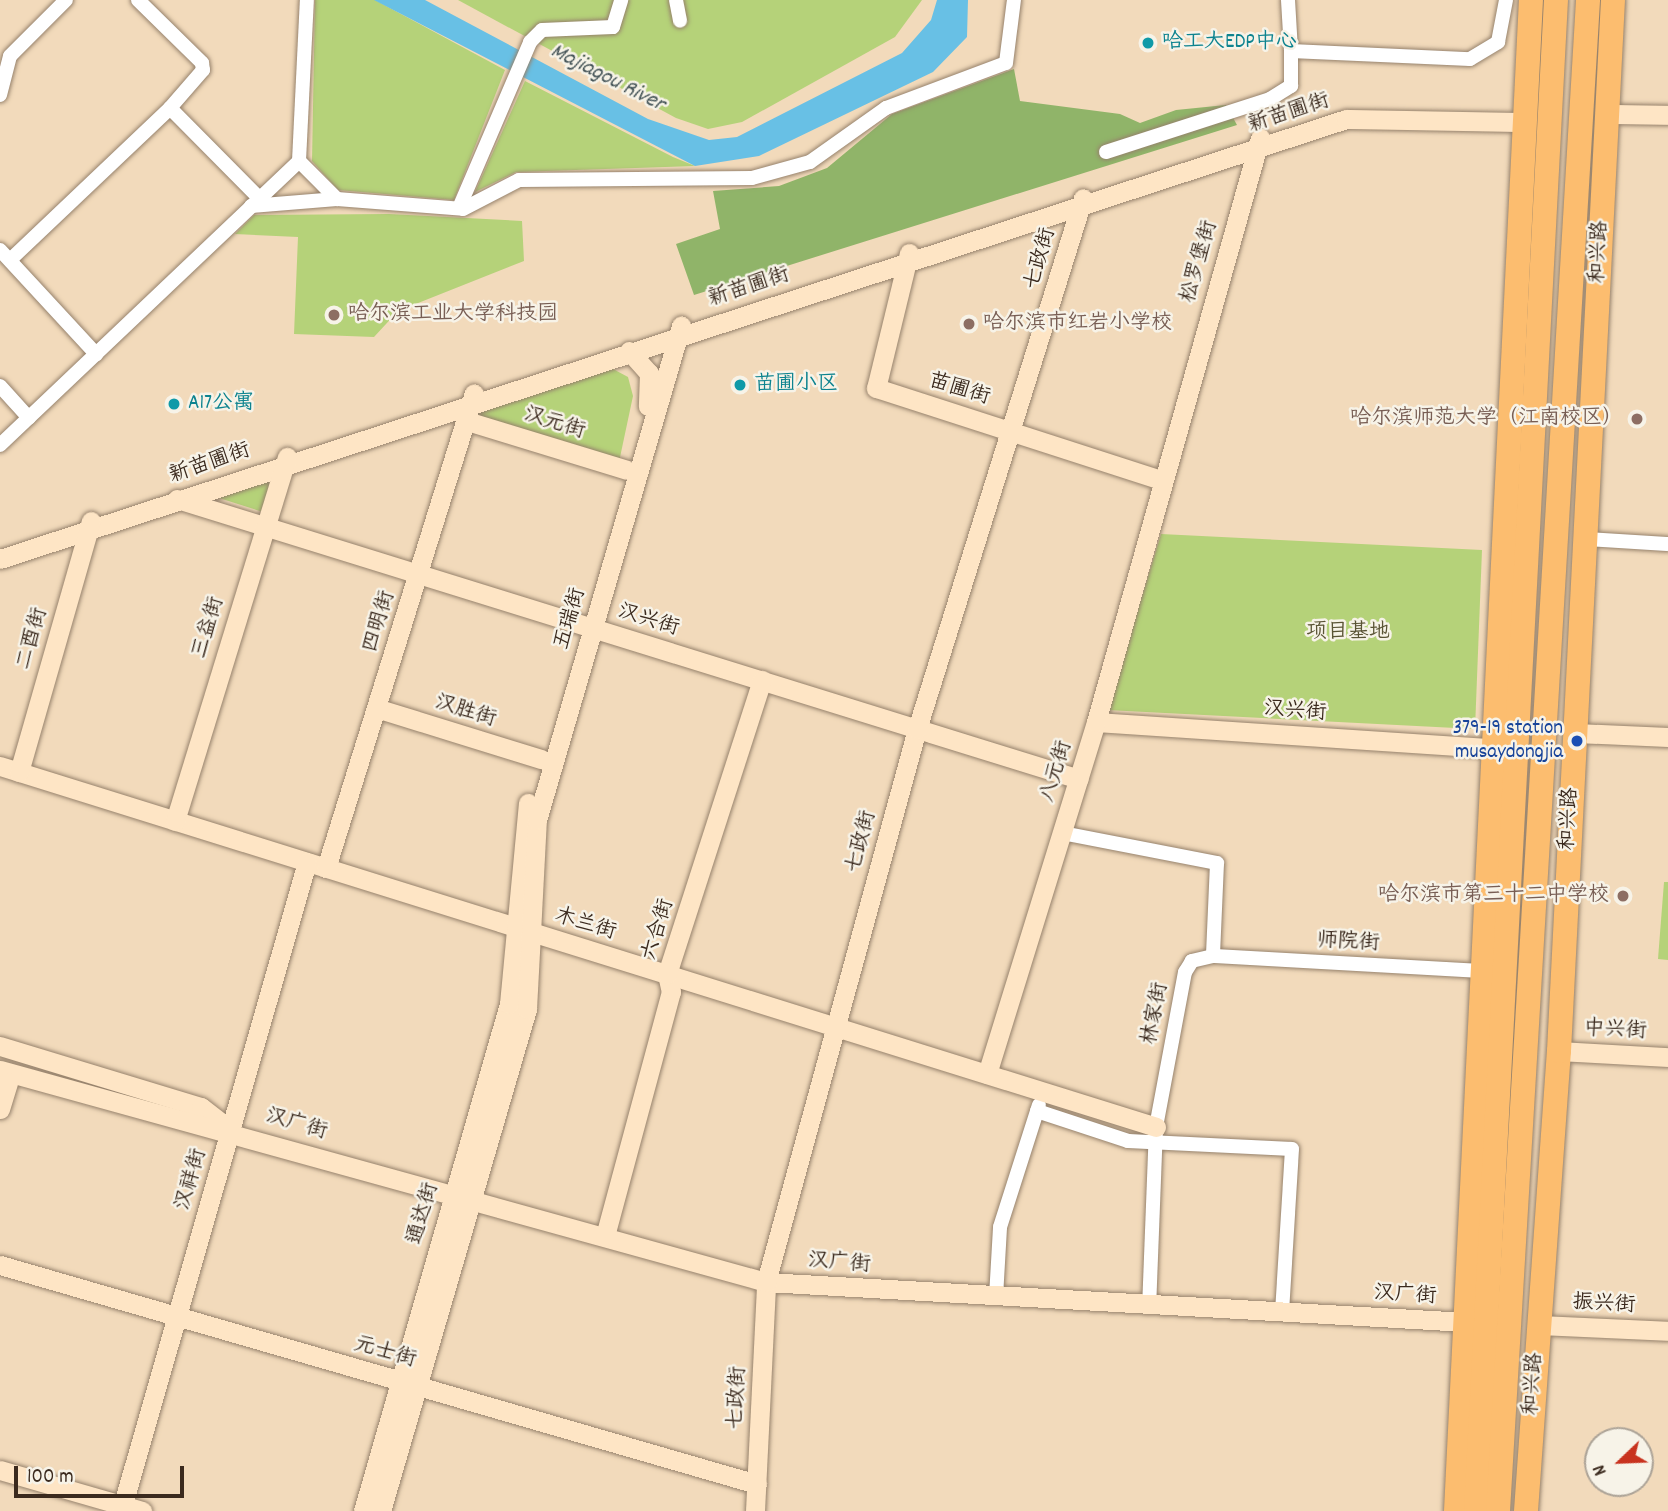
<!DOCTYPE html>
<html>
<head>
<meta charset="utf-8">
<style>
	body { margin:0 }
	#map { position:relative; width:1668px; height:1511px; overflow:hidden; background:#f2dabb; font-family:Dekko,"LXGW WenKai TC",sans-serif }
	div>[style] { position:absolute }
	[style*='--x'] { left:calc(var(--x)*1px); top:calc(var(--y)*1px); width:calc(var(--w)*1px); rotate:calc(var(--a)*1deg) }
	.green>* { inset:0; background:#b5d279 }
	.forest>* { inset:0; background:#90b469 }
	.water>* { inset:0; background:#68c0e5 }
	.roads { filter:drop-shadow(0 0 2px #96826c) drop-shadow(0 0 2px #96826c) }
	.street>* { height:14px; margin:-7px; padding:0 7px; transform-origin:7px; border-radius:7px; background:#fff }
	.secondary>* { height:19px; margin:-9.5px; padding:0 9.5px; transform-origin:9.5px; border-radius:9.5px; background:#fee5c5 }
	.highway>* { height:24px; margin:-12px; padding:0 12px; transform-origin:12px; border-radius:12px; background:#fcbd6f }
	.dots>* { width:19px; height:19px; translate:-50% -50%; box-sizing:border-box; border:4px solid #f7f3e8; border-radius:50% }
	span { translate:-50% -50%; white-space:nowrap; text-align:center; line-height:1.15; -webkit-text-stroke:5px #f7f3e8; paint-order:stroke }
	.culture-label { font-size:21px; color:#0d838f }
	.left { translate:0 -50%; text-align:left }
	.street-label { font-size:21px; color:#3b2a1e }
	.education-label { font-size:21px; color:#785e54 }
	.right { translate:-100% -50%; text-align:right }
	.park-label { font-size:21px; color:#5a5435 }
	.transit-label { font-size:21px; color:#164399 }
	.water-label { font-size:23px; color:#48575a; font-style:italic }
	.north { position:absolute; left:1584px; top:1427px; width:70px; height:70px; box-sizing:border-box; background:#f7f3e8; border:2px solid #aca397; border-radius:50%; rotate:247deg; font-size:19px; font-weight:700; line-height:28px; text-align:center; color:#3b2a1e }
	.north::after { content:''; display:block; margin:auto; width:24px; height:32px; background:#c8321e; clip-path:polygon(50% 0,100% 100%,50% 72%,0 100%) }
	.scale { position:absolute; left:14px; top:1466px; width:170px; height:32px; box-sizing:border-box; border:4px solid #3b2a1e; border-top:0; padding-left:9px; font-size:21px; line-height:24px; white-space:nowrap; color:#3b2a1e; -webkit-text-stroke:5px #f7f3e8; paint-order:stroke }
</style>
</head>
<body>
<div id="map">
	<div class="green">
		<i style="clip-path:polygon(315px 0,375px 0,505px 70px,454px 200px,338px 190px,312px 161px)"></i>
		<i style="clip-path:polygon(458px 0,922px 0,895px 37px,742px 122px,708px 129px,676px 118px)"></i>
		<i style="clip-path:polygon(525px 81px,673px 157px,695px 166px,516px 172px,475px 192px)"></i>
		<i style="clip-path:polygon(389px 214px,522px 221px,524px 261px,398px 311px,374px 337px,294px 334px,298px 237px,235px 234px,254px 215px)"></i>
		<i style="clip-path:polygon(613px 369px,628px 377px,633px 396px,619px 462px,475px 418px,479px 407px)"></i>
		<i style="clip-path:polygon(276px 475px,263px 512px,219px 498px)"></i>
		<i style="clip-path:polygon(1161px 534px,1482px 550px,1475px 729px,1107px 710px)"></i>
		<i style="clip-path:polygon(1664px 882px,1668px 882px,1668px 960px,1658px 959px)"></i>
	</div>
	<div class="forest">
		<i style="clip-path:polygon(1014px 69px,1020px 101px,1120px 114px,1140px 123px,1176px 110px,1226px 105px,1237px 125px,694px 295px,676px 244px,720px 229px,713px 191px,779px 186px,827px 168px,892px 114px)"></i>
	</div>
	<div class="water">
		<i style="clip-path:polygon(374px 0,425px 0,648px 119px,709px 140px,737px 137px,902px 53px,931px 20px,937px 0,968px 0,967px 37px,933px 72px,759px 156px,695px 166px)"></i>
	</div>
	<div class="roads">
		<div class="street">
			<i style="--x:138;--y:0;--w:90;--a:44.5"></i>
			<i style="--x:202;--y:63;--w:7;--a:82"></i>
			<i style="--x:203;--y:70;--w:50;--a:131"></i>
			<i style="--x:170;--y:108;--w:127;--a:45.3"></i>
			<i style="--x:676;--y:0;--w:21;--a:79"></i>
			<i style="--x:1288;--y:0;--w:51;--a:86.6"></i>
			<i style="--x:1291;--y:51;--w:179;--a:2.6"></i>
			<i style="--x:1470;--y:59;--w:33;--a:-31"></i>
			<i style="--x:1498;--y:42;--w:43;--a:-79.2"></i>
			<i style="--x:0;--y:95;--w:40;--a:-75.6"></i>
			<i style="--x:10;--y:56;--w:79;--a:-45"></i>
			<i style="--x:1106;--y:152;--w:172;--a:-17.9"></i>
			<i style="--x:1270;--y:99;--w:25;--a:-32"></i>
			<i style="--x:1291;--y:86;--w:35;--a:-90"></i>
			<i style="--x:299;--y:161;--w:54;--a:45"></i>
			<i style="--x:251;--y:206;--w:86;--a:-4.7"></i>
			<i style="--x:337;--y:199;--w:126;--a:4.5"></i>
			<i style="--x:463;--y:209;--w:63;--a:-27.4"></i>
			<i style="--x:519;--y:180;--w:233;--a:-0.5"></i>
			<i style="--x:752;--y:178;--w:60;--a:-15.4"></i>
			<i style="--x:810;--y:162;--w:93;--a:-35.4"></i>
			<i style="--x:886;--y:108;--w:128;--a:-20.6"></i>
			<i style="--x:1006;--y:63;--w:64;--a:-82.8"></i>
			<i style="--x:459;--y:208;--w:181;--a:-66.8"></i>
			<i style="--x:530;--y:42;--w:17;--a:-45"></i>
			<i style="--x:542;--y:30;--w:71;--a:-2.4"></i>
			<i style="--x:613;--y:27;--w:28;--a:-73"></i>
			<i style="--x:0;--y:250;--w:142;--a:47.3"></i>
			<i style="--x:10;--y:260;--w:221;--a:-43.5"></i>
			<i style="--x:0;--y:386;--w:43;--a:47.8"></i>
			<i style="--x:0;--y:445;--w:412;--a:-43.5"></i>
			<i style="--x:299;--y:161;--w:161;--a:-87.2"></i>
			<i style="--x:1586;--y:539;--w:82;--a:3.5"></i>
			<i style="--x:1062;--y:833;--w:158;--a:11"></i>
			<i style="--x:1217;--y:863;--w:93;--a:92.5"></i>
			<i style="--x:1213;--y:956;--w:22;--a:167"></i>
			<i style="--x:1192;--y:961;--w:13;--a:122"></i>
			<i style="--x:1185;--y:972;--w:158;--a:100.6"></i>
			<i style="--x:1156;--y:1127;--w:179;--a:92.2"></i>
			<i style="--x:1213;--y:956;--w:266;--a:3.2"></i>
			<i style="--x:1037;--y:1111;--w:96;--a:18.2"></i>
			<i style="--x:1128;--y:1141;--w:164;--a:2.8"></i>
			<i style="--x:1292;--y:1149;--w:164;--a:93.5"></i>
			<i style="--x:996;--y:1297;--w:70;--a:-86.7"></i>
			<i style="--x:1000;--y:1227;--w:128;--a:-72.3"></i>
		</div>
		<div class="secondary">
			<i style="--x:1607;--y:114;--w:61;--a:0.9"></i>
			<i style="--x:909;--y:253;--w:139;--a:103.7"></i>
			<i style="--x:876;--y:388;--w:299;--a:17.9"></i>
			<i style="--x:629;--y:351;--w:30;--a:48"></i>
			<i style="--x:649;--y:373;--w:33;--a:92"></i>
			<i style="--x:467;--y:421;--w:167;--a:17"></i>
			<i style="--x:177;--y:499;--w:944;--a:17.25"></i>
			<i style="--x:0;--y:559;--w:1416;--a:-18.1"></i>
			<i style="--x:1346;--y:119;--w:177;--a:1"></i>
			<i style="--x:376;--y:708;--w:173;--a:17.2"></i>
			<i style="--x:1096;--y:722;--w:396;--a:3.8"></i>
			<i style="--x:1576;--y:733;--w:92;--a:2.5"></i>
			<i style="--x:0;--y:766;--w:1211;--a:17.34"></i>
			<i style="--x:19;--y:772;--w:261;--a:-74"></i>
			<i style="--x:175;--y:821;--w:381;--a:-72.9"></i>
			<i style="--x:326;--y:868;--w:497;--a:-72.7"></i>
			<i style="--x:0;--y:1046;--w:210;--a:16.9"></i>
			<i style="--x:201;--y:1107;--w:29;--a:38"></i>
			<i style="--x:1559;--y:1051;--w:109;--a:3.2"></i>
			<i style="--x:0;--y:1070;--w:795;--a:15.47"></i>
			<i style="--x:766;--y:1282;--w:701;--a:3.27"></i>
			<i style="--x:987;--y:1074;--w:368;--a:-72.8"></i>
			<i style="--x:1096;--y:722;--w:607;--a:-74.31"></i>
			<i style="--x:0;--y:1109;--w:28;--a:-73"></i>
			<i style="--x:605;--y:1236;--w:253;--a:-74.9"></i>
			<i style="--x:671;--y:992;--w:18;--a:-103"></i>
			<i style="--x:667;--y:974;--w:309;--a:-72.1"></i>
			<i style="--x:0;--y:1265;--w:788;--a:16.14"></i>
			<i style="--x:1538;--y:1325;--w:130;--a:2.6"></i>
			<i style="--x:0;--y:1470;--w:148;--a:16.1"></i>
			<i style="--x:121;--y:1511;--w:675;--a:-74.01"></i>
			<i style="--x:363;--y:1511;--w:528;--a:-73.94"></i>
			<i style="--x:509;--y:1004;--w:202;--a:-84.6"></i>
			<i style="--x:381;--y:1511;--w:523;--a:-73.78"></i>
			<i style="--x:527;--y:1009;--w:189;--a:-87"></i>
			<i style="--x:537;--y:820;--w:515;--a:-73.75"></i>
			<i style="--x:755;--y:1511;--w:229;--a:-87.2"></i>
			<i style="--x:766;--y:1282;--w:573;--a:-74.73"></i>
			<i style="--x:917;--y:729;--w:556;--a:-72.64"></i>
		</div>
		<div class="highway">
			<i style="--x:1456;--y:1511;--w:1513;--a:-87.16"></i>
			<i style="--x:1476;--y:1511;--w:1513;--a:-86.97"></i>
			<i style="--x:1498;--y:1511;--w:1514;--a:-86.59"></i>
			<i style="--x:1526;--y:1511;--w:461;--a:-85.9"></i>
			<i style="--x:1559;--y:1051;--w:1052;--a:-87.06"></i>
		</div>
	</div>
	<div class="dots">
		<i style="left:1148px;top:43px;background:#0f9aa8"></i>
		<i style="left:334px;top:315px;background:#8d6e63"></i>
		<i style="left:969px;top:324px;background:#8d6e63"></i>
		<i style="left:740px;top:385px;background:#0f9aa8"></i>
		<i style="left:174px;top:404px;background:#0f9aa8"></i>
		<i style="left:1637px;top:419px;background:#8d6e63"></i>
		<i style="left:1577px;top:741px;background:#1a4fb4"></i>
		<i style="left:1623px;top:896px;background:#8d6e63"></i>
	</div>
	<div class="culture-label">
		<span class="left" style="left:1162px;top:43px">哈工大EDP中心</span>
		<span class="left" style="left:754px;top:385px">苗圃小区</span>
		<span class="left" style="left:188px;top:404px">A17公寓</span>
	</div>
	<div class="street-label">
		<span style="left:1289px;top:114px;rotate:-18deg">新苗圃街</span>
		<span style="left:1600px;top:252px;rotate:-87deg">和兴路</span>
		<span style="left:1041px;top:259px;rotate:-74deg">七政街</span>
		<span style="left:1200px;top:262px;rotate:-74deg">松罗堡街</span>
		<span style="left:749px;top:288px;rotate:-18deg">新苗圃街</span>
		<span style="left:959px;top:390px;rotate:17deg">苗圃街</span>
		<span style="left:554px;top:424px;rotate:17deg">汉元街</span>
		<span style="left:210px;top:464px;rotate:-19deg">新苗圃街</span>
		<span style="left:571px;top:619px;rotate:-74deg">五瑞街</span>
		<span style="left:648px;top:621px;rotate:17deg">汉兴街</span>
		<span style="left:380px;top:622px;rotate:-73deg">四明街</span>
		<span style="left:209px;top:628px;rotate:-73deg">三益街</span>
		<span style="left:33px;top:639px;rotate:-74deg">二酉街</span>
		<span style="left:465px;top:712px;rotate:17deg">汉胜街</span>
		<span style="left:1295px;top:712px;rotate:4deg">汉兴街</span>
		<span style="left:1057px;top:772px;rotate:-73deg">八元街</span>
		<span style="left:1570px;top:819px;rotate:-87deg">和兴路</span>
		<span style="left:862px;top:842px;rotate:-75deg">七政街</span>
		<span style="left:585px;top:925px;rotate:17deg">木兰街</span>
		<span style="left:659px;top:930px;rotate:-73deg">六合街</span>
		<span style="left:1348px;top:943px;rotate:3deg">师院街</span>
		<span style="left:1156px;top:1014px;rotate:-79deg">林家街</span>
		<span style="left:1615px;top:1031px;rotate:3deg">中兴街</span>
		<span style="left:296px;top:1125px;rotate:16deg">汉广街</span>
		<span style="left:192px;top:1180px;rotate:-74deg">汉祥街</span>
		<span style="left:424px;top:1214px;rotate:-74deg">通达街</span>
		<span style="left:839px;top:1264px;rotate:4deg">汉广街</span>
		<span style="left:1405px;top:1296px;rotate:3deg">汉广街</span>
		<span style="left:1604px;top:1305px;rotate:3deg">振兴街</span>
		<span style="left:385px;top:1353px;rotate:16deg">元士街</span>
		<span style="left:1534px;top:1384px;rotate:-86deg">和兴路</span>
		<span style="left:738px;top:1398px;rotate:-87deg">七政街</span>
	</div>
	<div class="education-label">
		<span class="left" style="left:348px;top:315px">哈尔滨工业大学科技园</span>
		<span class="left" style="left:983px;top:324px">哈尔滨市红岩小学校</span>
		<span class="right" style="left:1623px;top:419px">哈尔滨师范大学（江南校区）</span>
		<span class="right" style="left:1609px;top:896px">哈尔滨市第三十二中学校</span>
	</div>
	<div class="park-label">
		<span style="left:1348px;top:633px">项目基地</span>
	</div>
	<div class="transit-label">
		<span class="right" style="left:1563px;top:741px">379-19 station<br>musaydongjia</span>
	</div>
	<div class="water-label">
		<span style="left:607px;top:79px;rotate:27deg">Majiagou River</span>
	</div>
	<div class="north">N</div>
	<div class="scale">100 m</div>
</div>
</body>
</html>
